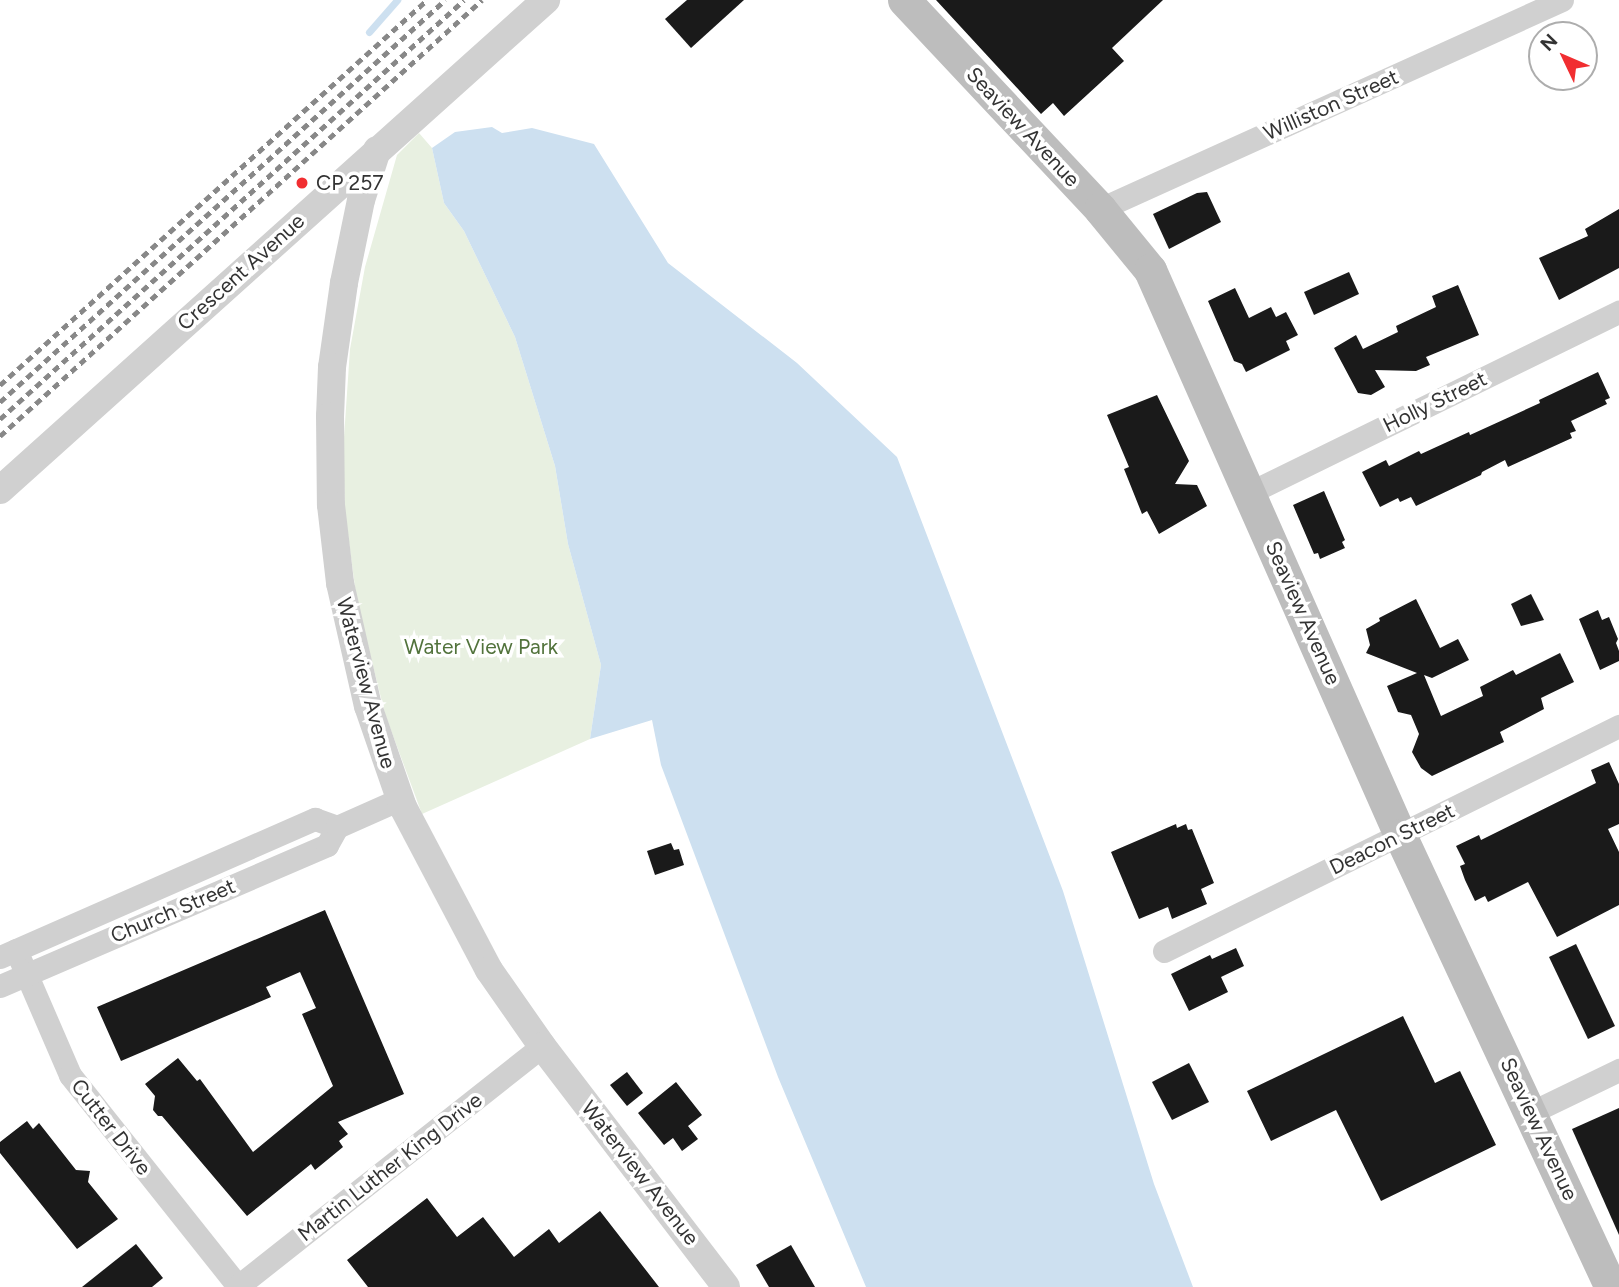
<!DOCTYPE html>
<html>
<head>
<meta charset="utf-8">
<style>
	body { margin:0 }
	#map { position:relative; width:1619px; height:1287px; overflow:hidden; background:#fff; font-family:Figtree,sans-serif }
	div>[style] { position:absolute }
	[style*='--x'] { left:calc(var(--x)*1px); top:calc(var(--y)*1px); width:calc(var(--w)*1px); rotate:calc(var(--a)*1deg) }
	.green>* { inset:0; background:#e8f0e1 }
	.water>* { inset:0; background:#cde0f0 }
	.stream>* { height:7px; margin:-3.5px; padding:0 3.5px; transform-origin:3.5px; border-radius:3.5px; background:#cde0f0 }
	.building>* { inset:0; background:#1a1a1a }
	.minor>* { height:23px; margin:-11.5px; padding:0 11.5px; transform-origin:11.5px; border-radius:11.5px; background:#d0d0d0 }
	.tertiary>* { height:28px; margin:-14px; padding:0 14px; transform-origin:14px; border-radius:14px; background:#d0d0d0 }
	.secondary>* { height:33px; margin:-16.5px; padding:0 16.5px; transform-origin:16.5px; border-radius:16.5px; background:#bdbdbd }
	.rail>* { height:5px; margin-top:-2.5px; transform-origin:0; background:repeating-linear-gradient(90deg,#888 0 7px,transparent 0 12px) }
	.dots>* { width:19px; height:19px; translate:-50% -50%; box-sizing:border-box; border:4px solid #fff; border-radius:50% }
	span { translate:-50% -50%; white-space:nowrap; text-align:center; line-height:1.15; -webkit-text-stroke:7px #fff; paint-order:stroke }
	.street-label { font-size:21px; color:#333 }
	.poi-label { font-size:21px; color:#333 }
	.left { translate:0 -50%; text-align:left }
	.park-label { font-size:21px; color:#52733c }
	.north { position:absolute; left:1528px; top:21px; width:70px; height:70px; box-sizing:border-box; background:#fff; border:2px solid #adadad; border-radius:50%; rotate:314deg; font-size:19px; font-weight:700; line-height:28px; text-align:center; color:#333 }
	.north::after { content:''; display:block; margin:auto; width:24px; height:32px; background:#f12e31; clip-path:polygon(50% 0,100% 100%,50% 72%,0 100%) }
</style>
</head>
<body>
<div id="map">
	<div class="green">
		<i style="clip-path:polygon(419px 133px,432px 148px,444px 203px,464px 231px,515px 337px,555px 466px,568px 544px,601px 665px,590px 739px,422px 814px,385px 714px,357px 602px,345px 512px,343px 452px,350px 349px,365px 267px,397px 155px)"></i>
	</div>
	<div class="water">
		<i style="clip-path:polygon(492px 127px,502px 133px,532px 128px,594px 144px,668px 263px,797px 363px,897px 457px,1063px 891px,1154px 1184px,1193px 1287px,866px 1287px,778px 1077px,661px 765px,652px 720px,590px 739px,601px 665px,568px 544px,555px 466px,515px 337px,464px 231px,444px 203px,432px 148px,455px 132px)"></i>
	</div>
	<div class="stream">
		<i style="--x:369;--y:32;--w:43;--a:-48.8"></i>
	</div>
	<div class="building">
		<i style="clip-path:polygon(687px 0,744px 0,691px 48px,665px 19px)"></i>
		<i style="clip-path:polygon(936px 0,1163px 0,1112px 48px,1124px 61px,1064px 116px,1053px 103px,1041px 114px)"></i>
		<i style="clip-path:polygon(1207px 192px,1221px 222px,1169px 249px,1153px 214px,1197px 193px)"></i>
		<i style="clip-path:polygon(1619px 209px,1619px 268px,1559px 300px,1539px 258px,1588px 236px,1585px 229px)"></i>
		<i style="clip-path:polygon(1349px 272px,1359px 294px,1314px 315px,1304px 292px)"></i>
		<i style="clip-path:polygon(1458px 285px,1479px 335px,1426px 357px,1430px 365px,1416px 371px,1375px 370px,1385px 387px,1371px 395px,1358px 393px,1334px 348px,1356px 335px,1363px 349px,1398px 332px,1396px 326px,1436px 307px,1432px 296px)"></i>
		<i style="clip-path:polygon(1235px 288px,1249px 318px,1271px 307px,1276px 317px,1286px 312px,1298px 335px,1286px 341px,1290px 350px,1246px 372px,1242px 364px,1234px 361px,1208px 301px)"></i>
		<i style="clip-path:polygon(1598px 372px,1610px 398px,1605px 400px,1607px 404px,1571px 421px,1576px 431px,1570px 433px,1572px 438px,1508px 467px,1505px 460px,1482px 472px,1481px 475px,1416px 506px,1411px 497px,1400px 502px,1398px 498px,1380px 507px,1362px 472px,1386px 460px,1389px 466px,1419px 451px,1421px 454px,1469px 432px,1470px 435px,1540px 403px,1539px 400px)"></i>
		<i style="clip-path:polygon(1157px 395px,1189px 461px,1175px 484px,1197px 485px,1207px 506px,1159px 534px,1147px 511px,1142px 514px,1124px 469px,1129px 467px,1107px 415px)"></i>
		<i style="clip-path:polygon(1324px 491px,1345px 540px,1342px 542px,1345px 548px,1320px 559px,1318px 553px,1314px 554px,1293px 505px)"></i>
		<i style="clip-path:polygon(1531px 594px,1544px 620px,1521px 626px,1511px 604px)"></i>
		<i style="clip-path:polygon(1416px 599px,1440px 648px,1458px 639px,1469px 660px,1432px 678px,1424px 675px,1441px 716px,1483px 696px,1480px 687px,1513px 670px,1516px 675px,1560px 653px,1574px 682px,1541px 698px,1544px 709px,1500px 732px,1504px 742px,1432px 776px,1421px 768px,1412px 752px,1419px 734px,1411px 715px,1398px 712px,1387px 686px,1417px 673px,1366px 653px,1370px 645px,1366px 629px,1380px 621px,1379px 618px)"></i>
		<i style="clip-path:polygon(1598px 610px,1602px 620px,1609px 617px,1618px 639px,1616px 643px,1619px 651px,1619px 661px,1600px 670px,1579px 619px)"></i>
		<i style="clip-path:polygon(1609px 762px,1619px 784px,1619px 824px,1608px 829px,1619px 852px,1619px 905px,1557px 937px,1528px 882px,1488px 902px,1485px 896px,1475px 901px,1465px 880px,1460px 866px,1465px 864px,1456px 846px,1479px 835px,1481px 840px,1596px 783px,1591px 770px)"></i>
		<i style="clip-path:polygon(1176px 824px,1177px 828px,1186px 824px,1188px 830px,1192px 829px,1214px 883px,1201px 889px,1207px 904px,1172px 919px,1168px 907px,1139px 919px,1111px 852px)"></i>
		<i style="clip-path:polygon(671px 843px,674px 850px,679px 849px,684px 865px,655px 875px,647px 851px)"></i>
		<i style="clip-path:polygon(325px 910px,404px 1094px,338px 1122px,348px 1134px,339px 1141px,343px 1147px,315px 1170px,311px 1164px,247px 1216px,162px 1116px,158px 1116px,153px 1110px,155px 1096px,145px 1084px,178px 1058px,197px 1081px,200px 1079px,253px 1152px,333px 1086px,302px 1014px,316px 1008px,300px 972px,266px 987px,271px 997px,121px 1061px,97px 1007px)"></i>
		<i style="clip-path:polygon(1576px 944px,1615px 1026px,1588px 1039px,1549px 957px)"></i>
		<i style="clip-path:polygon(1236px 948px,1244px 966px,1221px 977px,1228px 992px,1189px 1011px,1171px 974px,1210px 955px,1212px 959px)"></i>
		<i style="clip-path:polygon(1403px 1016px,1435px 1083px,1460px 1071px,1496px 1145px,1381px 1201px,1336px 1110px,1271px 1141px,1247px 1091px)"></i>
		<i style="clip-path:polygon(1189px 1063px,1209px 1102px,1172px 1120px,1152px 1082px)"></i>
		<i style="clip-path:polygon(627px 1072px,643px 1093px,627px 1106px,610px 1085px)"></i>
		<i style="clip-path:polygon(676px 1082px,702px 1115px,688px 1126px,698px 1139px,682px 1151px,673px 1138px,664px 1145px,638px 1113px)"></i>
		<i style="clip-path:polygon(1619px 1108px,1619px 1235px,1572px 1129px)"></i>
		<i style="clip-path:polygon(27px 1121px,33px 1129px,39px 1123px,76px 1170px,90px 1171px,88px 1182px,118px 1219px,77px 1249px,0 1153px,0 1142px)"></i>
		<i style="clip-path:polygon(427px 1198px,457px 1237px,483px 1217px,514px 1257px,549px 1229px,559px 1243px,600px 1211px,659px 1287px,368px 1287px,347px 1260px)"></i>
		<i style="clip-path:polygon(136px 1244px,163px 1278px,152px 1287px,82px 1287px)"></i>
		<i style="clip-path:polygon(791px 1245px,815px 1287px,769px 1287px,756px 1265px)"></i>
	</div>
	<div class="minor">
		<i style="--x:1100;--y:209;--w:507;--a:-24.34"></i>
		<i style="--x:1251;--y:492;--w:410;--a:-26.1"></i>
		<i style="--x:16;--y:950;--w:136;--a:66.6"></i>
		<i style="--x:70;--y:1075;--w:270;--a:51.5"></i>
		<i style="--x:1164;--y:951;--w:508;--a:-26.31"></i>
		<i style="--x:0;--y:957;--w:344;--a:-23.7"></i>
		<i style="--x:315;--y:819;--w:23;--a:20"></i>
		<i style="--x:0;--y:986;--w:356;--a:-23.3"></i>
		<i style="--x:327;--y:845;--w:21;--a:-61"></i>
		<i style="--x:337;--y:827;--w:69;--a:-24"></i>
		<i style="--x:1532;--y:1112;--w:97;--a:-25.8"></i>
		<i style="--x:237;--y:1287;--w:389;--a:-38.3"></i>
	</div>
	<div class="tertiary">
		<i style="--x:377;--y:150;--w:52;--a:107.7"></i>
		<i style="--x:361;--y:200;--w:85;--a:101.6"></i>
		<i style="--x:344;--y:283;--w:85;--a:98.1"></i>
		<i style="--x:332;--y:367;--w:49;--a:92.3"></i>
		<i style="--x:330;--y:416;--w:89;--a:89.4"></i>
		<i style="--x:331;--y:505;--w:79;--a:83.4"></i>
		<i style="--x:340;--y:583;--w:126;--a:77.2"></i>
		<i style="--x:368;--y:706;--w:107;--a:70.9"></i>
		<i style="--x:403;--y:807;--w:184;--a:62.2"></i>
		<i style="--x:489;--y:970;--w:93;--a:55.1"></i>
		<i style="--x:542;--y:1046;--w:303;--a:52.6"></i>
		<i style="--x:0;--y:490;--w:734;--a:-41.91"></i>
	</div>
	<div class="secondary">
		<i style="--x:904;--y:0;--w:287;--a:46.8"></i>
		<i style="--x:1100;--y:209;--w:79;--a:50.7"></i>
		<i style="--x:1150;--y:270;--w:618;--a:66.13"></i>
		<i style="--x:1400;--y:835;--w:499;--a:65"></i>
	</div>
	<div class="rail">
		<i style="--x:0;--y:385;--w:575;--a:-42.04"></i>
		<i style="--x:0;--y:402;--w:600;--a:-42.09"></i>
		<i style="--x:0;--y:419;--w:625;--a:-42.08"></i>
		<i style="--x:0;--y:436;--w:650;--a:-42.13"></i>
	</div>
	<div class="dots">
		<i style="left:302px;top:183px;background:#f12e31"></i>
	</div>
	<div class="street-label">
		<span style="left:1331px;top:105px;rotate:-24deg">Williston Street</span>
		<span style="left:1023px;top:127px;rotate:47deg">Seaview Avenue</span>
		<span style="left:241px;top:272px;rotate:-42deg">Crescent Avenue</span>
		<span style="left:1435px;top:402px;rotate:-26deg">Holly Street</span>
		<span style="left:1303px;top:613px;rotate:66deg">Seaview Avenue</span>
		<span style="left:366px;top:683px;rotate:75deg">Waterview Avenue</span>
		<span style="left:1392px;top:839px;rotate:-26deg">Deacon Street</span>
		<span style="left:173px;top:911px;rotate:-23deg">Church Street</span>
		<span style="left:111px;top:1127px;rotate:52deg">Cutter Drive</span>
		<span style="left:1539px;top:1129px;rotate:65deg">Seaview Avenue</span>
		<span style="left:390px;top:1167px;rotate:-38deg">Martin Luther King Drive</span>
		<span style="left:640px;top:1173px;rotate:52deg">Waterview Avenue</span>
	</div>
	<div class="poi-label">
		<span class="left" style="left:316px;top:183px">CP 257</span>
	</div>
	<div class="park-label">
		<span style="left:481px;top:647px">Water View Park</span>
	</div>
	<div class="north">N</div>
</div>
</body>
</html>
